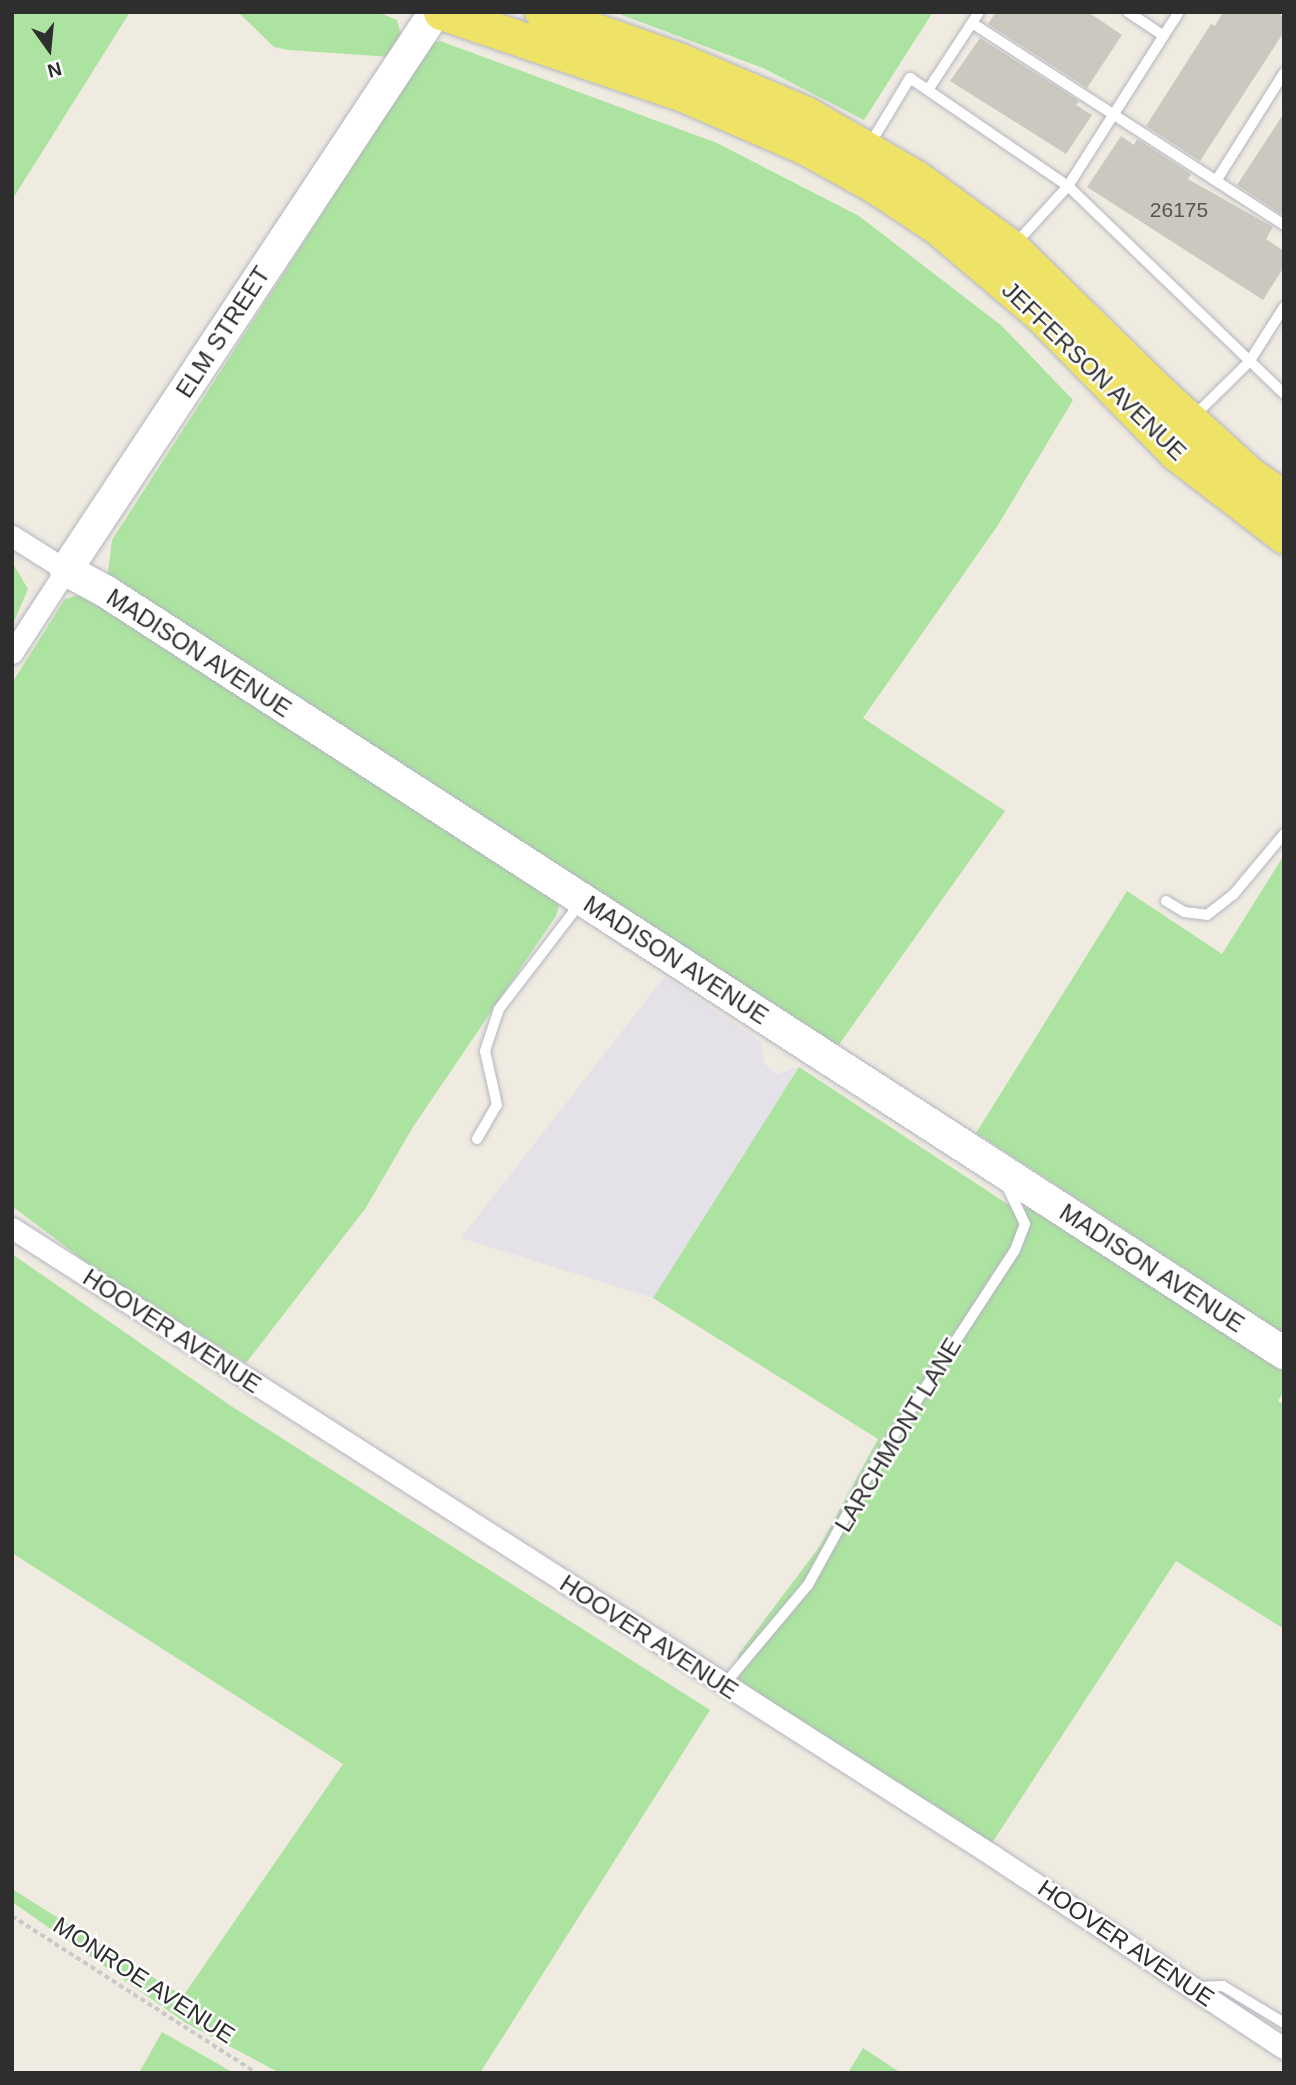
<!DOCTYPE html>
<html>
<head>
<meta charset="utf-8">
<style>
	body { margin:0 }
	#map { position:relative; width:1296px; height:2085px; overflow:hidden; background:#efebe1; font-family:Helvetica,sans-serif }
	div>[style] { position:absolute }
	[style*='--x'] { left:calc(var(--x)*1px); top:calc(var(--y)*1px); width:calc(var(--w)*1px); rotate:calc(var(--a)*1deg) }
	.industrial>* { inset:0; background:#e4e1e8 }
	.green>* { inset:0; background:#ade3a0 }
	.building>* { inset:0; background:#cbc9bf }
	.path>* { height:3.5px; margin-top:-1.75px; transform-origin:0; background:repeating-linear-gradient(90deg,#c9c9c9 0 5px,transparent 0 8.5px) }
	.roads { filter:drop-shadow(0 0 2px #b4b5c1) drop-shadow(0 0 2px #b4b5c1) }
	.lane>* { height:10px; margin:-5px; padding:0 5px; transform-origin:5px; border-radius:5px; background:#fff }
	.street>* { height:21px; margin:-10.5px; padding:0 10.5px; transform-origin:10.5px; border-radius:10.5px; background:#fff }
	.secondary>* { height:32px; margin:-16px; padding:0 16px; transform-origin:16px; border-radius:16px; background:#fff }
	.primary>* { height:35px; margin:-17.5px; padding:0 17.5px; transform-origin:17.5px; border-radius:17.5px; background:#eee267 }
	span { translate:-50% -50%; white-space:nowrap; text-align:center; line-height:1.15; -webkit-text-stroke:5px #fff; paint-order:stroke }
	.number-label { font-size:21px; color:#555552 }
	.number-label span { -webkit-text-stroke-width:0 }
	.street-label { font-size:24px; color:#2e2e2e }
	.frame { position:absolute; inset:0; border:14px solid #2e2e2e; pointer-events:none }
	.north { position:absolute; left:14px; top:14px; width:70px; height:70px; -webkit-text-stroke:5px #fff; paint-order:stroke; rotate:165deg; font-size:19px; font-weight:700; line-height:28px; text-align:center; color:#2e2e2e }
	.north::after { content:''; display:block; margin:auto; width:24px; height:32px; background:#2e2e2e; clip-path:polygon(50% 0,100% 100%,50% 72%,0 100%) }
</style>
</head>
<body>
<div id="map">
	<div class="industrial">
		<i style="clip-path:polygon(665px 976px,761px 1042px,764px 1063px,776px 1074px,799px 1067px,653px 1298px,461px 1238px)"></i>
	</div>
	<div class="green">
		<i style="clip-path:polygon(12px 12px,130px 12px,12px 200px)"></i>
		<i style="clip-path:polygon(238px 12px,378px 12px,397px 20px,401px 35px,391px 57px,289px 50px,274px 47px)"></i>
		<i style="clip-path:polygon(614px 12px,933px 12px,864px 120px,765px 69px)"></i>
		<i style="clip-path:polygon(440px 41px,717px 143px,859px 216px,1002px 326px,1073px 400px,998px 525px,863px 718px,1005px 811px,838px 1046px,113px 584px,108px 573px,112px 540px,432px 43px)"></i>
		<i style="clip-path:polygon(12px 562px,28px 589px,12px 626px)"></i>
		<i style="clip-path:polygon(82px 594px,560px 902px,556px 916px,413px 1127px,365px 1209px,246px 1363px,107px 1278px,12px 1206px,12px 683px,65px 599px)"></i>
		<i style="clip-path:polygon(1284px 855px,1284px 1334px,976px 1133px,1127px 891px,1222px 954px)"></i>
		<i style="clip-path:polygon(799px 1067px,1015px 1209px,1031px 1207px,1284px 1364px,1284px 1391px,1278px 1401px,1284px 1405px,1284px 1629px,1176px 1561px,992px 1843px,747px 1690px,739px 1679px,738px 1655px,820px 1546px,878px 1439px,653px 1298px)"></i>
		<i style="clip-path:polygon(12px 1254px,231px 1406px,710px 1710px,480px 2073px,280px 2073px,186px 2023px,12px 1902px,12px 1889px,183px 1996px,343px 1764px,12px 1553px)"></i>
		<i style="clip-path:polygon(162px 2032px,234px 2073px,139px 2073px)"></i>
		<i style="clip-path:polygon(863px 2048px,901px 2073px,848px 2073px)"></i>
	</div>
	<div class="building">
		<i style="clip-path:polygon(996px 12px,1088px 12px,1122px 35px,1087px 88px,988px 24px)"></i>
		<i style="clip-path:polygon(1223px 12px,1276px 12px,1284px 17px,1284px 32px,1200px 161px,1146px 126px,1211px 24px,1215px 26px)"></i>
		<i style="clip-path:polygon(980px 38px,1079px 101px,1076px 105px,1092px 115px,1066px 154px,950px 81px)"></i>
		<i style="clip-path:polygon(1284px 113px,1284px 210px,1281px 214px,1237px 185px)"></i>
		<i style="clip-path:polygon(1121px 136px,1134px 145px,1137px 139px,1191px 174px,1188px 179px,1273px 227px,1266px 239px,1284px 251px,1284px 267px,1263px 300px,1087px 187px)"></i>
	</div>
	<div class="path">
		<i style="--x:12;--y:1916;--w:291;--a:32.7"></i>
	</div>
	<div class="roads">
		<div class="lane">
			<i style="--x:1128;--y:12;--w:43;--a:33.7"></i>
			<i style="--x:972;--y:23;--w:372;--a:32.9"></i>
			<i style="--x:928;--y:90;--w:93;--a:-56.8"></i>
			<i style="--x:870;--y:144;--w:77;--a:-58.8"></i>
			<i style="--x:910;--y:78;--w:191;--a:34.4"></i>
			<i style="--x:1068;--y:186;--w:300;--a:43.9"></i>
			<i style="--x:1216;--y:181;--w:128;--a:-57.8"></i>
			<i style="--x:1016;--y:243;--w:77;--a:-47.6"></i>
			<i style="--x:1068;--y:186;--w:206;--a:-57.5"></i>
			<i style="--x:1194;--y:416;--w:77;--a:-44.5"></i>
			<i style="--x:1249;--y:362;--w:65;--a:-57.5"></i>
			<i style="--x:1166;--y:901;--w:21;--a:31"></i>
			<i style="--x:1184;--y:912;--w:23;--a:7"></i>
			<i style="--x:1207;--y:915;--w:33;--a:-38"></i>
			<i style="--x:1233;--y:895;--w:80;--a:-50.1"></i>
			<i style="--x:477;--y:1139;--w:39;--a:-60"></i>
			<i style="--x:497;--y:1105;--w:55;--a:-102.5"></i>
			<i style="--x:485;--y:1051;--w:44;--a:-71.6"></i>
			<i style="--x:499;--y:1009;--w:135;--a:-52.5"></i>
			<i style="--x:724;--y:1685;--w:131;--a:-50"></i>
			<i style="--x:808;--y:1585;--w:127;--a:-61.2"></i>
			<i style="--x:869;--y:1474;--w:267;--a:-56.9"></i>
			<i style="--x:1015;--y:1250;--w:28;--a:-69"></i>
			<i style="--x:1025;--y:1224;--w:47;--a:-115.5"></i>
			<i style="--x:1196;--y:1987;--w:27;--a:-2"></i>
			<i style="--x:1223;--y:1986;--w:71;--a:31.2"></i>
		</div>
		<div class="street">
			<i style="--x:12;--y:536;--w:64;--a:32.2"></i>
			<i style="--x:66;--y:570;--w:99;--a:123"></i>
			<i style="--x:12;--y:1228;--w:1163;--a:32.61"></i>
			<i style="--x:992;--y:1855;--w:350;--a:33.5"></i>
		</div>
		<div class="secondary">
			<i style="--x:435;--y:12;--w:669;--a:123.48"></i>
			<i style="--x:66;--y:570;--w:44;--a:28.3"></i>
			<i style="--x:105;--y:591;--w:1404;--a:32.88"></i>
		</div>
		<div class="primary">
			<i style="--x:441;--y:12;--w:256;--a:18.7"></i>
			<i style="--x:683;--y:94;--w:133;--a:23.5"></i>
			<i style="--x:805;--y:147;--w:79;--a:28.8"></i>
			<i style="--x:874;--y:185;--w:73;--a:33.3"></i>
			<i style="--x:935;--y:225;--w:138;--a:40.3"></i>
			<i style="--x:1040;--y:314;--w:194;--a:45.6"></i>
			<i style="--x:1176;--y:453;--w:136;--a:37.5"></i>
			<i style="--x:542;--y:12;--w:144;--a:19.4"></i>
			<i style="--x:678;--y:60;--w:139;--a:22.9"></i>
			<i style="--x:806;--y:114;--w:127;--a:30.2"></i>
			<i style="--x:916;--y:178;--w:119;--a:36.1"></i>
			<i style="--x:1012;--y:248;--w:207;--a:44.4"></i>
			<i style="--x:1160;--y:393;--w:122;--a:42.3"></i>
			<i style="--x:1250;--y:475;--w:41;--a:34.1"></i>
		</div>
	</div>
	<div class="number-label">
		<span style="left:1179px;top:210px">26175</span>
	</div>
	<div class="street-label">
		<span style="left:223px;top:332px;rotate:-57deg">ELM STREET</span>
		<span style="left:1094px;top:371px;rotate:44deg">JEFFERSON AVENUE</span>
		<span style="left:199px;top:653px;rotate:33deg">MADISON AVENUE</span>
		<span style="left:676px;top:960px;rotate:33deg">MADISON AVENUE</span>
		<span style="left:1152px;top:1268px;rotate:33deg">MADISON AVENUE</span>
		<span style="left:172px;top:1331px;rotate:33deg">HOOVER AVENUE</span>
		<span style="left:898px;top:1435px;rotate:-59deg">LARCHMONT LANE</span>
		<span style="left:649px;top:1637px;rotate:33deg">HOOVER AVENUE</span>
		<span style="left:1126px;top:1943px;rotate:34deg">HOOVER AVENUE</span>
		<span style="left:144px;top:1980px;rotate:33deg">MONROE AVENUE</span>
	</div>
	<div class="frame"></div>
	<div class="north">N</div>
</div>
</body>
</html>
